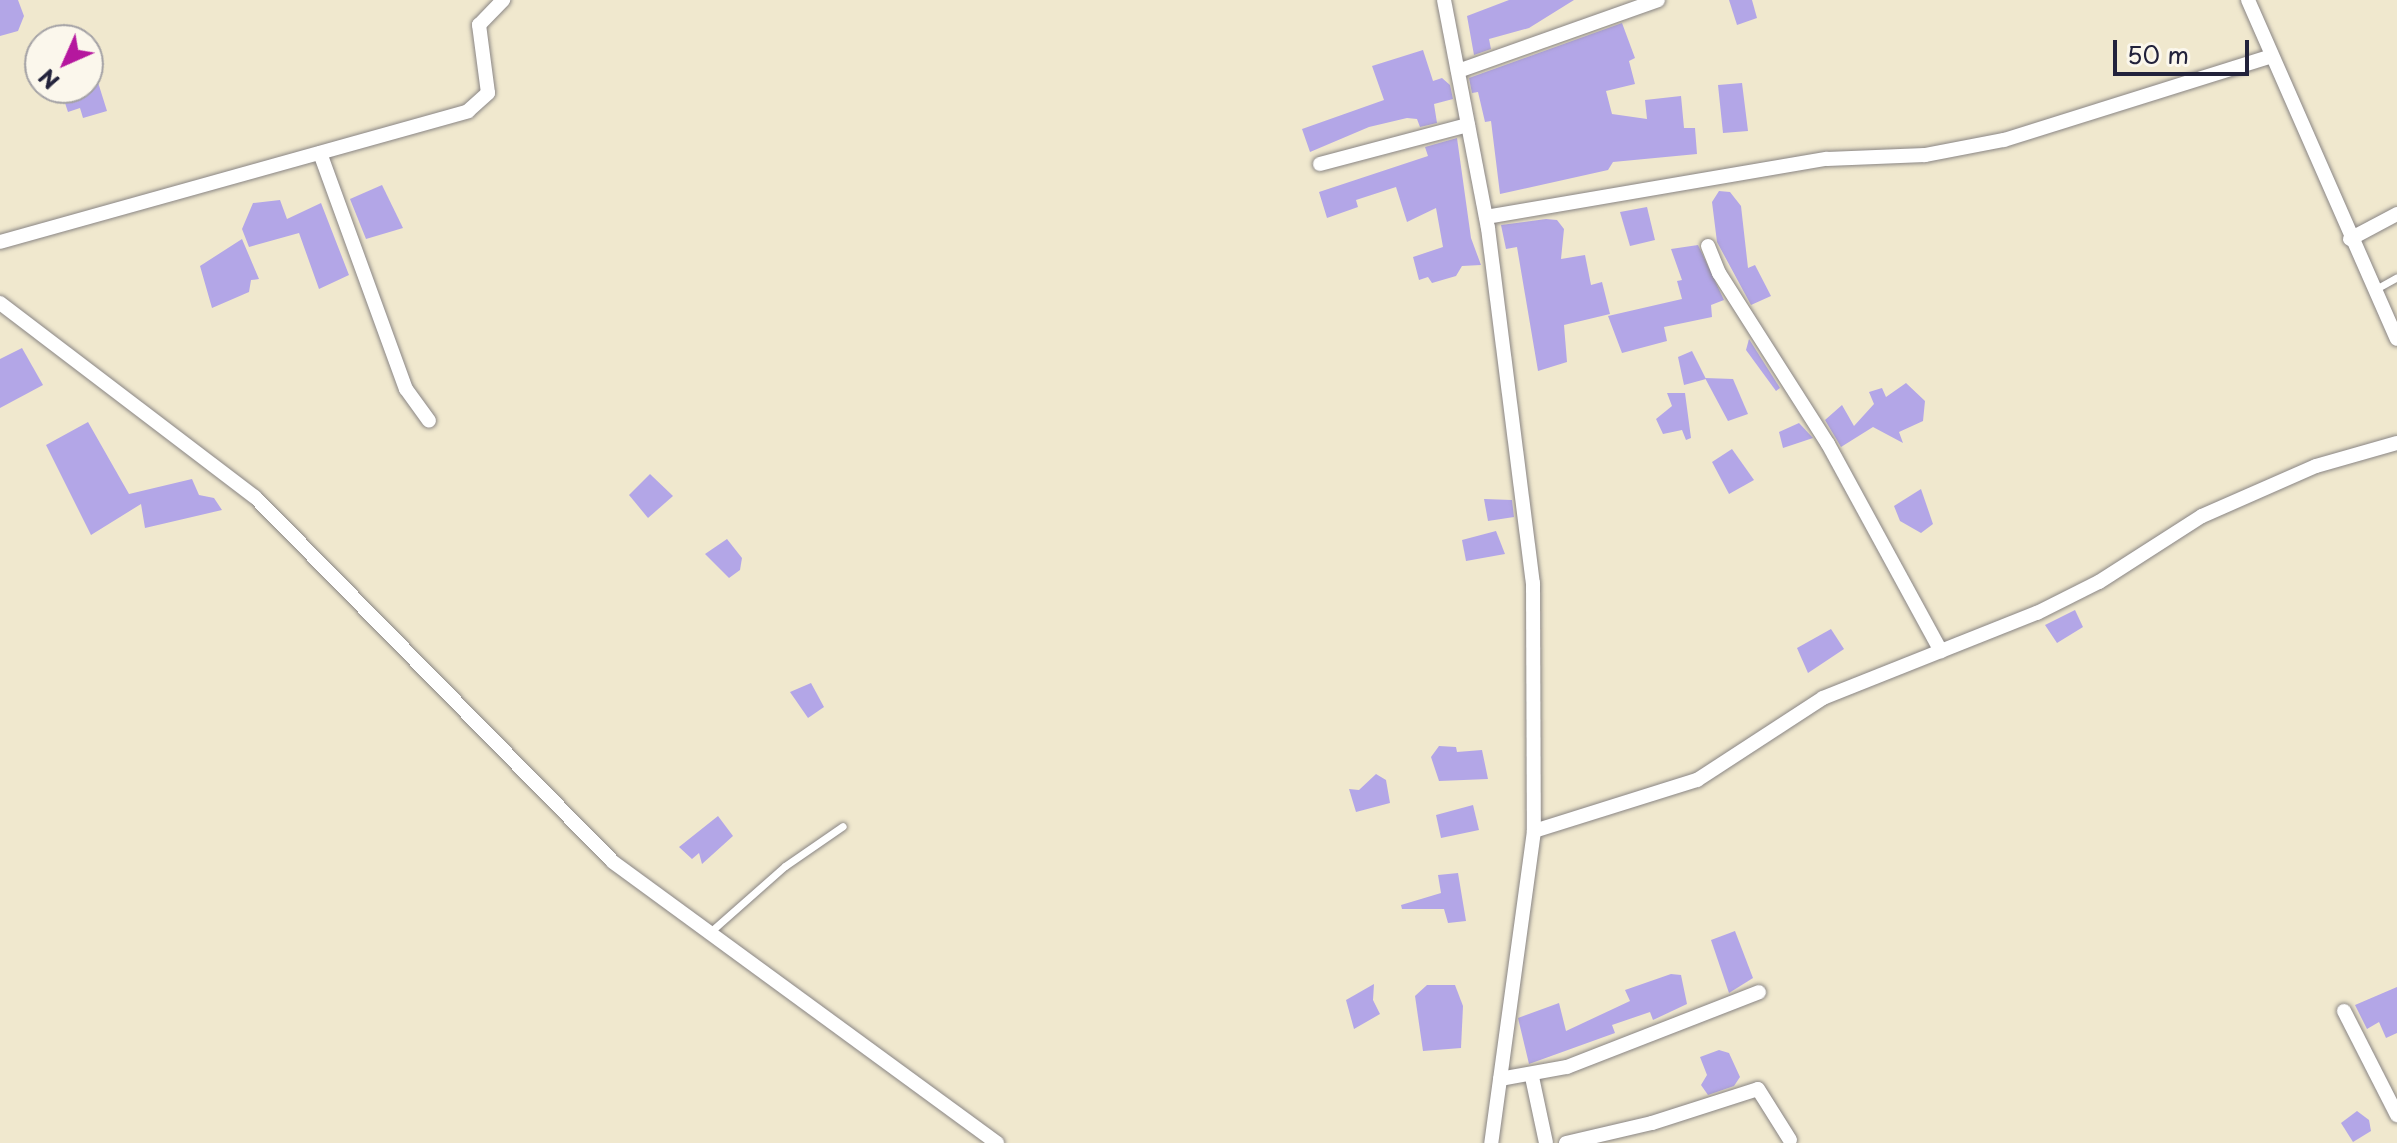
<!DOCTYPE html>
<html>
<head>
<meta charset="utf-8">
<style>
	body { margin:0 }
	#map { position:relative; width:2397px; height:1143px; overflow:hidden; background:#f0e8ce; font-family:"Playpen Sans",sans-serif }
	div>[style] { position:absolute }
	[style*='--x'] { left:calc(var(--x)*1px); top:calc(var(--y)*1px); width:calc(var(--w)*1px); rotate:calc(var(--a)*1deg) }
	.building>* { inset:0; background:#b3a6e7 }
	.roads { filter:drop-shadow(0 0 2px #898584) drop-shadow(0 0 2px #898584) }
	.service>* { height:7px; margin:-3.5px; padding:0 3.5px; transform-origin:3.5px; border-radius:3.5px; background:#fff }
	.minor>* { height:14px; margin:-7px; padding:0 7px; transform-origin:7px; border-radius:7px; background:#fff }
	span { translate:-50% -50%; white-space:nowrap; text-align:center; line-height:1.15; -webkit-text-stroke:8px #fbf7ec; paint-order:stroke }
	.north { position:absolute; left:24px; top:24px; width:80px; height:80px; box-sizing:border-box; background:#fbf7ec; border:2px solid #a4a2a5; border-radius:50%; rotate:225deg; font-size:22px; font-weight:700; line-height:32px; text-align:center; color:#22223b }
	.north::after { content:''; display:block; margin:auto; width:28px; height:36px; background:#b5179e; clip-path:polygon(50% 0,100% 100%,50% 72%,0 100%) }
	.scale { position:absolute; left:2113px; top:40px; width:136px; height:36px; box-sizing:border-box; border:4px solid #22223b; border-top:0; padding-left:10px; font-size:24px; line-height:28px; white-space:nowrap; color:#22223b; -webkit-text-stroke:6px #fbf7ec; paint-order:stroke }
</style>
</head>
<body>
<div id="map">
	<div class="building">
		<i style="clip-path:polygon(0 0,18px 0,24px 16px,18px 31px,0 36px)"></i>
		<i style="clip-path:polygon(1509px 0,1574px 0,1529px 28px,1489px 39px,1491px 49px,1474px 55px,1467px 16px)"></i>
		<i style="clip-path:polygon(1729px 0,1752px 0,1757px 18px,1737px 25px)"></i>
		<i style="clip-path:polygon(1622px 23px,1635px 58px,1629px 61px,1635px 84px,1606px 91px,1612px 114px,1647px 119px,1645px 100px,1681px 96px,1684px 128px,1695px 128px,1697px 154px,1613px 162px,1608px 170px,1500px 194px,1491px 121px,1485px 122px,1478px 92px,1472px 93px,1469px 78px)"></i>
		<i style="clip-path:polygon(1423px 50px,1433px 81px,1442px 78px,1450px 85px,1453px 99px,1434px 104px,1437px 123px,1420px 127px,1417px 119px,1407px 118px,1369px 127px,1310px 152px,1302px 129px,1384px 100px,1372px 66px)"></i>
		<i style="clip-path:polygon(91px 60px,107px 111px,83px 118px,80px 108px,68px 112px,60px 88px,88px 88px)"></i>
		<i style="clip-path:polygon(1742px 83px,1748px 131px,1723px 133px,1718px 85px)"></i>
		<i style="clip-path:polygon(1457px 138px,1471px 238px,1481px 265px,1462px 266px,1456px 276px,1432px 283px,1428px 277px,1419px 280px,1413px 257px,1443px 247px,1436px 208px,1407px 222px,1396px 187px,1356px 200px,1358px 207px,1327px 218px,1319px 192px,1428px 156px,1425px 147px)"></i>
		<i style="clip-path:polygon(382px 185px,403px 228px,366px 239px,350px 199px)"></i>
		<i style="clip-path:polygon(1719px 191px,1730px 192px,1741px 206px,1748px 268px,1755px 265px,1771px 296px,1751px 305px,1717px 242px,1712px 202px)"></i>
		<i style="clip-path:polygon(280px 200px,287px 219px,321px 203px,349px 275px,319px 289px,299px 233px,249px 247px,242px 229px,253px 203px)"></i>
		<i style="clip-path:polygon(1647px 207px,1655px 240px,1630px 246px,1620px 212px)"></i>
		<i style="clip-path:polygon(1546px 219px,1557px 220px,1564px 229px,1561px 259px,1585px 255px,1591px 285px,1602px 282px,1610px 314px,1564px 325px,1567px 362px,1538px 371px,1517px 247px,1506px 249px,1501px 225px)"></i>
		<i style="clip-path:polygon(242px 239px,259px 279px,251px 280px,249px 292px,212px 308px,200px 266px)"></i>
		<i style="clip-path:polygon(1698px 245px,1724px 300px,1711px 305px,1712px 317px,1664px 327px,1667px 341px,1622px 353px,1608px 316px,1682px 299px,1677px 281px,1682px 280px,1671px 249px)"></i>
		<i style="clip-path:polygon(1749px 339px,1780px 388px,1776px 391px,1746px 350px)"></i>
		<i style="clip-path:polygon(22px 348px,43px 385px,0 408px,0 359px)"></i>
		<i style="clip-path:polygon(1692px 351px,1706px 379px,1684px 385px,1678px 357px)"></i>
		<i style="clip-path:polygon(1705px 378px,1733px 379px,1748px 414px,1728px 421px)"></i>
		<i style="clip-path:polygon(1906px 383px,1925px 401px,1923px 421px,1899px 432px,1903px 443px,1873px 427px,1841px 447px,1825px 420px,1842px 405px,1854px 426px,1874px 404px,1869px 392px,1882px 388px,1886px 397px)"></i>
		<i style="clip-path:polygon(1667px 393px,1685px 393px,1691px 438px,1686px 440px,1682px 430px,1663px 434px,1656px 419px,1672px 406px)"></i>
		<i style="clip-path:polygon(88px 422px,129px 494px,192px 479px,199px 495px,214px 498px,222px 510px,145px 528px,141px 504px,91px 535px,46px 445px)"></i>
		<i style="clip-path:polygon(1799px 423px,1813px 438px,1783px 448px,1779px 432px)"></i>
		<i style="clip-path:polygon(1732px 449px,1754px 480px,1729px 494px,1712px 462px)"></i>
		<i style="clip-path:polygon(650px 474px,673px 496px,648px 518px,629px 495px)"></i>
		<i style="clip-path:polygon(1921px 489px,1933px 524px,1921px 533px,1900px 521px,1894px 506px)"></i>
		<i style="clip-path:polygon(1484px 499px,1512px 500px,1514px 517px,1488px 521px)"></i>
		<i style="clip-path:polygon(1496px 531px,1505px 554px,1466px 561px,1462px 540px)"></i>
		<i style="clip-path:polygon(727px 539px,742px 558px,740px 570px,729px 578px,705px 554px)"></i>
		<i style="clip-path:polygon(2075px 610px,2083px 627px,2057px 643px,2045px 625px)"></i>
		<i style="clip-path:polygon(1831px 629px,1844px 649px,1808px 673px,1797px 648px)"></i>
		<i style="clip-path:polygon(811px 683px,824px 707px,808px 718px,790px 692px)"></i>
		<i style="clip-path:polygon(1439px 746px,1456px 747px,1457px 752px,1482px 750px,1488px 779px,1439px 781px,1431px 757px)"></i>
		<i style="clip-path:polygon(1376px 774px,1386px 780px,1390px 803px,1356px 812px,1349px 789px,1359px 790px)"></i>
		<i style="clip-path:polygon(1473px 805px,1479px 830px,1441px 838px,1436px 815px)"></i>
		<i style="clip-path:polygon(718px 816px,733px 836px,702px 864px,699px 853px,692px 859px,679px 847px)"></i>
		<i style="clip-path:polygon(1458px 873px,1466px 921px,1448px 923px,1444px 909px,1402px 909px,1401px 905px,1441px 893px,1438px 875px)"></i>
		<i style="clip-path:polygon(1735px 931px,1753px 978px,1729px 993px,1711px 940px)"></i>
		<i style="clip-path:polygon(1671px 974px,1681px 975px,1687px 1004px,1653px 1020px,1650px 1012px,1612px 1025px,1615px 1033px,1529px 1064px,1518px 1018px,1559px 1003px,1566px 1031px,1630px 1001px,1625px 990px)"></i>
		<i style="clip-path:polygon(1374px 984px,1373px 1000px,1380px 1014px,1354px 1029px,1346px 1000px)"></i>
		<i style="clip-path:polygon(1427px 985px,1455px 985px,1463px 1006px,1461px 1048px,1423px 1051px,1415px 996px)"></i>
		<i style="clip-path:polygon(2397px 987px,2397px 1033px,2386px 1038px,2379px 1022px,2367px 1029px,2355px 1005px)"></i>
		<i style="clip-path:polygon(1719px 1050px,1729px 1053px,1740px 1077px,1734px 1086px,1708px 1095px,1701px 1085px,1707px 1075px,1700px 1057px)"></i>
		<i style="clip-path:polygon(2357px 1111px,2369px 1120px,2371px 1131px,2353px 1142px,2341px 1123px)"></i>
	</div>
	<div class="roads">
		<div class="service">
			<i style="--x:2374;--y:290;--w:26;--a:-29"></i>
			<i style="--x:709;--y:933;--w:101;--a:-41.4"></i>
			<i style="--x:785;--y:866;--w:70;--a:-34.6"></i>
		</div>
		<div class="minor">
			<i style="--x:1444;--y:0;--w:232;--a:79.1"></i>
			<i style="--x:1488;--y:228;--w:358;--a:82.8"></i>
			<i style="--x:1533;--y:583;--w:248;--a:89.8"></i>
			<i style="--x:1534;--y:831;--w:315;--a:97.8"></i>
			<i style="--x:2248;--y:0;--w:370;--a:66.3"></i>
			<i style="--x:1458;--y:71;--w:212;--a:-19.5"></i>
			<i style="--x:320;--y:153;--w:251;--a:70"></i>
			<i style="--x:406;--y:389;--w:39;--a:54"></i>
			<i style="--x:1320;--y:164;--w:153;--a:-14.8"></i>
			<i style="--x:1486;--y:217;--w:346;--a:-9.7"></i>
			<i style="--x:1827;--y:159;--w:98;--a:-2.3"></i>
			<i style="--x:1925;--y:155;--w:80;--a:-10.8"></i>
			<i style="--x:2004;--y:140;--w:278;--a:-17.4"></i>
			<i style="--x:2350;--y:239;--w:53;--a:-28"></i>
			<i style="--x:0;--y:242;--w:486;--a:-15.6"></i>
			<i style="--x:468;--y:111;--w:27;--a:-42"></i>
			<i style="--x:488;--y:93;--w:69;--a:-97.5"></i>
			<i style="--x:479;--y:25;--w:35;--a:-46"></i>
			<i style="--x:1708;--y:246;--w:29;--a:68"></i>
			<i style="--x:1719;--y:273;--w:203;--a:57.5"></i>
			<i style="--x:1828;--y:444;--w:236;--a:61.4"></i>
			<i style="--x:0;--y:303;--w:320;--a:37.3"></i>
			<i style="--x:255;--y:497;--w:511;--a:45.55"></i>
			<i style="--x:613;--y:862;--w:476;--a:36.2"></i>
			<i style="--x:1534;--y:831;--w:171;--a:-17.4"></i>
			<i style="--x:1697;--y:780;--w:150;--a:-33.1"></i>
			<i style="--x:1823;--y:698;--w:230;--a:-21.7"></i>
			<i style="--x:2037;--y:613;--w:69;--a:-26.6"></i>
			<i style="--x:2099;--y:582;--w:122;--a:-32.7"></i>
			<i style="--x:2202;--y:516;--w:124;--a:-23.7"></i>
			<i style="--x:2316;--y:466;--w:84;--a:-15.9"></i>
			<i style="--x:2344;--y:1011;--w:117;--a:63"></i>
			<i style="--x:1532;--y:1077;--w:67;--a:78"></i>
			<i style="--x:1500;--y:1079;--w:68;--a:-10.2"></i>
			<i style="--x:1567;--y:1067;--w:206;--a:-21.3"></i>
			<i style="--x:1566;--y:1143;--w:88;--a:-13.1"></i>
			<i style="--x:1652;--y:1123;--w:111;--a:-17.8"></i>
			<i style="--x:1758;--y:1089;--w:60;--a:57.9"></i>
		</div>
	</div>
	<div class="north">N</div>
	<div class="scale">50 m</div>
</div>
</body>
</html>
